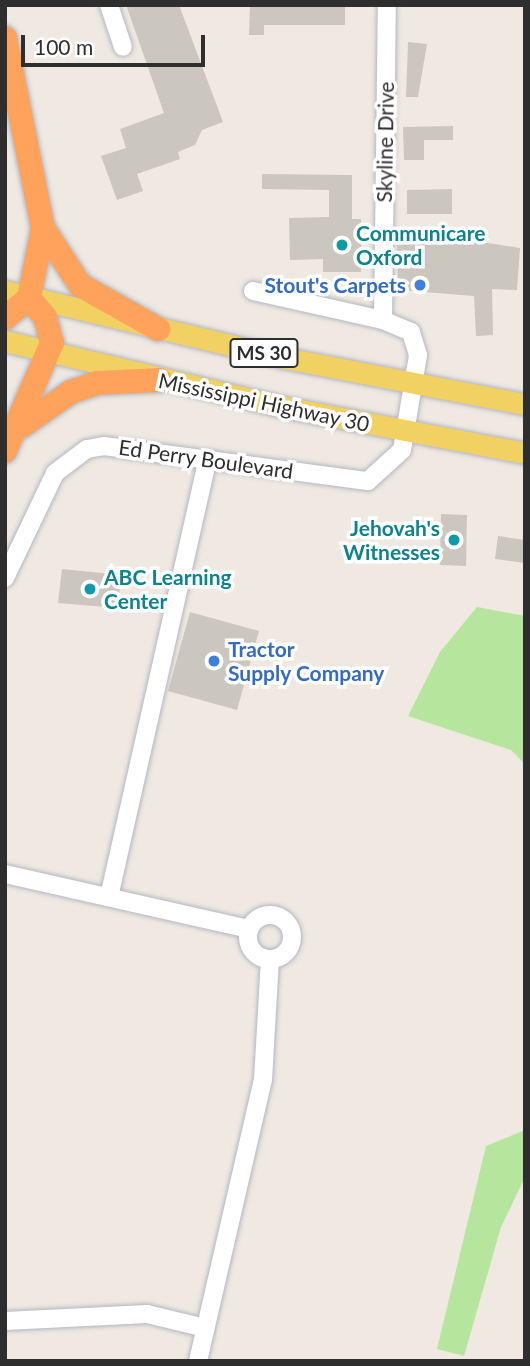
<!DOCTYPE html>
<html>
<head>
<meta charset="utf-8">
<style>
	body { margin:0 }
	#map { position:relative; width:530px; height:1366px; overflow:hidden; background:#efe9e1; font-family:Lato,sans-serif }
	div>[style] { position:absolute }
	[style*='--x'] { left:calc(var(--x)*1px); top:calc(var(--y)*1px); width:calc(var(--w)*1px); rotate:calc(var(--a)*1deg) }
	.green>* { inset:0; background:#b6e59e }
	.building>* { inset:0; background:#cbc7bf }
	.roads { filter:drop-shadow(0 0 2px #b4b7c1) drop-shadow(0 0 2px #b4b7c1) }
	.minor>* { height:18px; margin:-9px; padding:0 9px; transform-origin:9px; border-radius:9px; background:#fff }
	.minor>.ring { margin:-9px; padding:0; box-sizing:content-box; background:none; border:18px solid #fff; border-radius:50% }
	.major>* { height:21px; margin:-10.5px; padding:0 10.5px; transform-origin:10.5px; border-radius:10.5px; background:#f2d163 }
	.highway>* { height:24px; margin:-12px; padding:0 12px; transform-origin:12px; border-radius:12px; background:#ffa35c }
	.dots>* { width:19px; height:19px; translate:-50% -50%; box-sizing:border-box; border:4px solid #fff; border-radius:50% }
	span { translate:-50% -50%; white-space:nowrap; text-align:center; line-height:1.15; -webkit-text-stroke:7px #fff; paint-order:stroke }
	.shield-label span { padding:2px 5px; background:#fff; border:2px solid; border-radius:5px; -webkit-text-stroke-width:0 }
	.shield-label { font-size:19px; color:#2e2e2e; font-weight:700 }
	.street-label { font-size:21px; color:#2e2e2e }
	.culture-label { font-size:21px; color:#0d838f; font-weight:700 }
	.left { translate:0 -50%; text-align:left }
	.right { translate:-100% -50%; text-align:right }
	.shop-label { font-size:21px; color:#366cbe; font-weight:700 }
	.frame { position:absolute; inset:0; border:7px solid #2e2e2e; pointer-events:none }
	.scale { position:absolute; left:21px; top:35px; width:184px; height:32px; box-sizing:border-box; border:4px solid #2e2e2e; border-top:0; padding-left:9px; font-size:21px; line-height:24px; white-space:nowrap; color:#2e2e2e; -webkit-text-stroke:5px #fff; paint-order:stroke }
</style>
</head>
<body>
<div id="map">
	<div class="green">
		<i style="clip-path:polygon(477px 607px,525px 616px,525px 764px,511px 750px,408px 716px,440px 652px)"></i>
		<i style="clip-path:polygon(525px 1130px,525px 1177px,501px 1227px,464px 1356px,437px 1349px,486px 1146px)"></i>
	</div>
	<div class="building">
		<i style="clip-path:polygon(126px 5px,179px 5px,223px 122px,202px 130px,195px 145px,178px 152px,180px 159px,137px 174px,143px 191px,117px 200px,101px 156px,126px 148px,120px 129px,164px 113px)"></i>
		<i style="clip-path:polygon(250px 5px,345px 5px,345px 25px,264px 25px,264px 35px,249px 35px)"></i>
		<i style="clip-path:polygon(408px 42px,427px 44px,418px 97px,406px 97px)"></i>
		<i style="clip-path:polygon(453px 126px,453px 140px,424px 140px,424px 160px,404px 160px,403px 127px)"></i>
		<i style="clip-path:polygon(262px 174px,352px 175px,352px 219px,361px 219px,361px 272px,323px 272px,323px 259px,290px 260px,289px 218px,329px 217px,329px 190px,262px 189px)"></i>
		<i style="clip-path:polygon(452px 189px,452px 214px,407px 214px,407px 190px)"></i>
		<i style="clip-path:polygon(444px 236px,520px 248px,517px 290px,492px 289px,493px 335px,476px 336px,474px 296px,398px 290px,397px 241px,443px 241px)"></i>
		<i style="clip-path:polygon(441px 514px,467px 515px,466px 566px,440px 565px)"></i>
		<i style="clip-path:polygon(498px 536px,525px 540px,525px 563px,495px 559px)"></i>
		<i style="clip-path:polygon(62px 569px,121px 575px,118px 608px,58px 603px)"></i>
		<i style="clip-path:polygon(190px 612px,259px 631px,237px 710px,168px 691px)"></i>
	</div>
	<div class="roads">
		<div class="minor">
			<i style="--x:109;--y:5;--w:44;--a:71.6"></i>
			<i style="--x:253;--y:291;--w:133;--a:12.6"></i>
			<i style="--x:5;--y:578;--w:116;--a:-64.5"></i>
			<i style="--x:55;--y:473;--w:40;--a:-37"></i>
			<i style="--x:87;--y:449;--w:17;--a:-10"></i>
			<i style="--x:104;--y:446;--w:266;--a:7.6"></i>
			<i style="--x:368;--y:481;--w:46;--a:-42.4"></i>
			<i style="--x:402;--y:450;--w:96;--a:-80.4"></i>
			<i style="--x:418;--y:355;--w:24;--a:-107"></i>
			<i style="--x:411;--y:332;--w:30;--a:-157"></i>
			<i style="--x:383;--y:320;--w:315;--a:-89.3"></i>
			<i style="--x:5;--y:874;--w:250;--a:12.7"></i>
			<i style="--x:109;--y:897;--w:449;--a:-77.3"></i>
			<i class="ring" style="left:248px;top:915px;width:26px;height:26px"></i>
			<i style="--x:5;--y:1321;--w:142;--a:-2.8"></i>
			<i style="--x:147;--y:1314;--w:60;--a:13.6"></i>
			<i style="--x:198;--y:1361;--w:288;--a:-77"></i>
			<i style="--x:263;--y:1080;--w:121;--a:-86.7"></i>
		</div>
		<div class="major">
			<i style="--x:5;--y:291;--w:288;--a:13.5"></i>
			<i style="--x:285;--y:358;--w:244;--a:10.9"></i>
			<i style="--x:5;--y:341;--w:282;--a:13.3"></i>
			<i style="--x:279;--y:406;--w:250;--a:10.8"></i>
		</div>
		<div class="highway">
			<i style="--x:5;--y:38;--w:194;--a:78.7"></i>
			<i style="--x:43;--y:228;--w:71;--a:101.3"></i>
			<i style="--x:29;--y:298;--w:31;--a:140"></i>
			<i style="--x:43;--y:228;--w:68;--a:57"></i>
			<i style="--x:80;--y:285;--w:90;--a:29.4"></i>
			<i style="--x:22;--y:426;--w:60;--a:-34.8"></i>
			<i style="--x:71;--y:392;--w:28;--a:-19"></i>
			<i style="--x:97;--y:383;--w:63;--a:-2.7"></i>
			<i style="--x:5;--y:451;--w:118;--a:-66.5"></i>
			<i style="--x:52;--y:343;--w:27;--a:-105"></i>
			<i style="--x:45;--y:317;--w:25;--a:-130"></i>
		</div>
	</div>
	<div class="dots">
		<i style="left:342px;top:245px;background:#0f9aa8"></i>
		<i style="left:420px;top:285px;background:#3f7fe0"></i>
		<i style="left:454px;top:540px;background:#0f9aa8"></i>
		<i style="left:90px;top:589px;background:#0f9aa8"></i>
		<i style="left:214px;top:661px;background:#3f7fe0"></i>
	</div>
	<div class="shield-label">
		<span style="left:264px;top:353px">MS 30</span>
	</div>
	<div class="street-label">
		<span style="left:385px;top:142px;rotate:-89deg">Skyline Drive</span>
		<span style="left:264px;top:402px;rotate:12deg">Mississippi Highway 30</span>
		<span style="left:206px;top:459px;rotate:8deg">Ed Perry Boulevard</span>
	</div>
	<div class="culture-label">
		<span class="left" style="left:356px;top:245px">Communicare<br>Oxford</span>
		<span class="right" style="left:440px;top:540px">Jehovah's<br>Witnesses</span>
		<span class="left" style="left:104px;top:589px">ABC Learning<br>Center</span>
	</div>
	<div class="shop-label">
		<span class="right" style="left:406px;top:285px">Stout's Carpets</span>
		<span class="left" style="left:228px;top:661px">Tractor<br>Supply Company</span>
	</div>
	<div class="frame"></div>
	<div class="scale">100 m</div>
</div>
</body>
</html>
